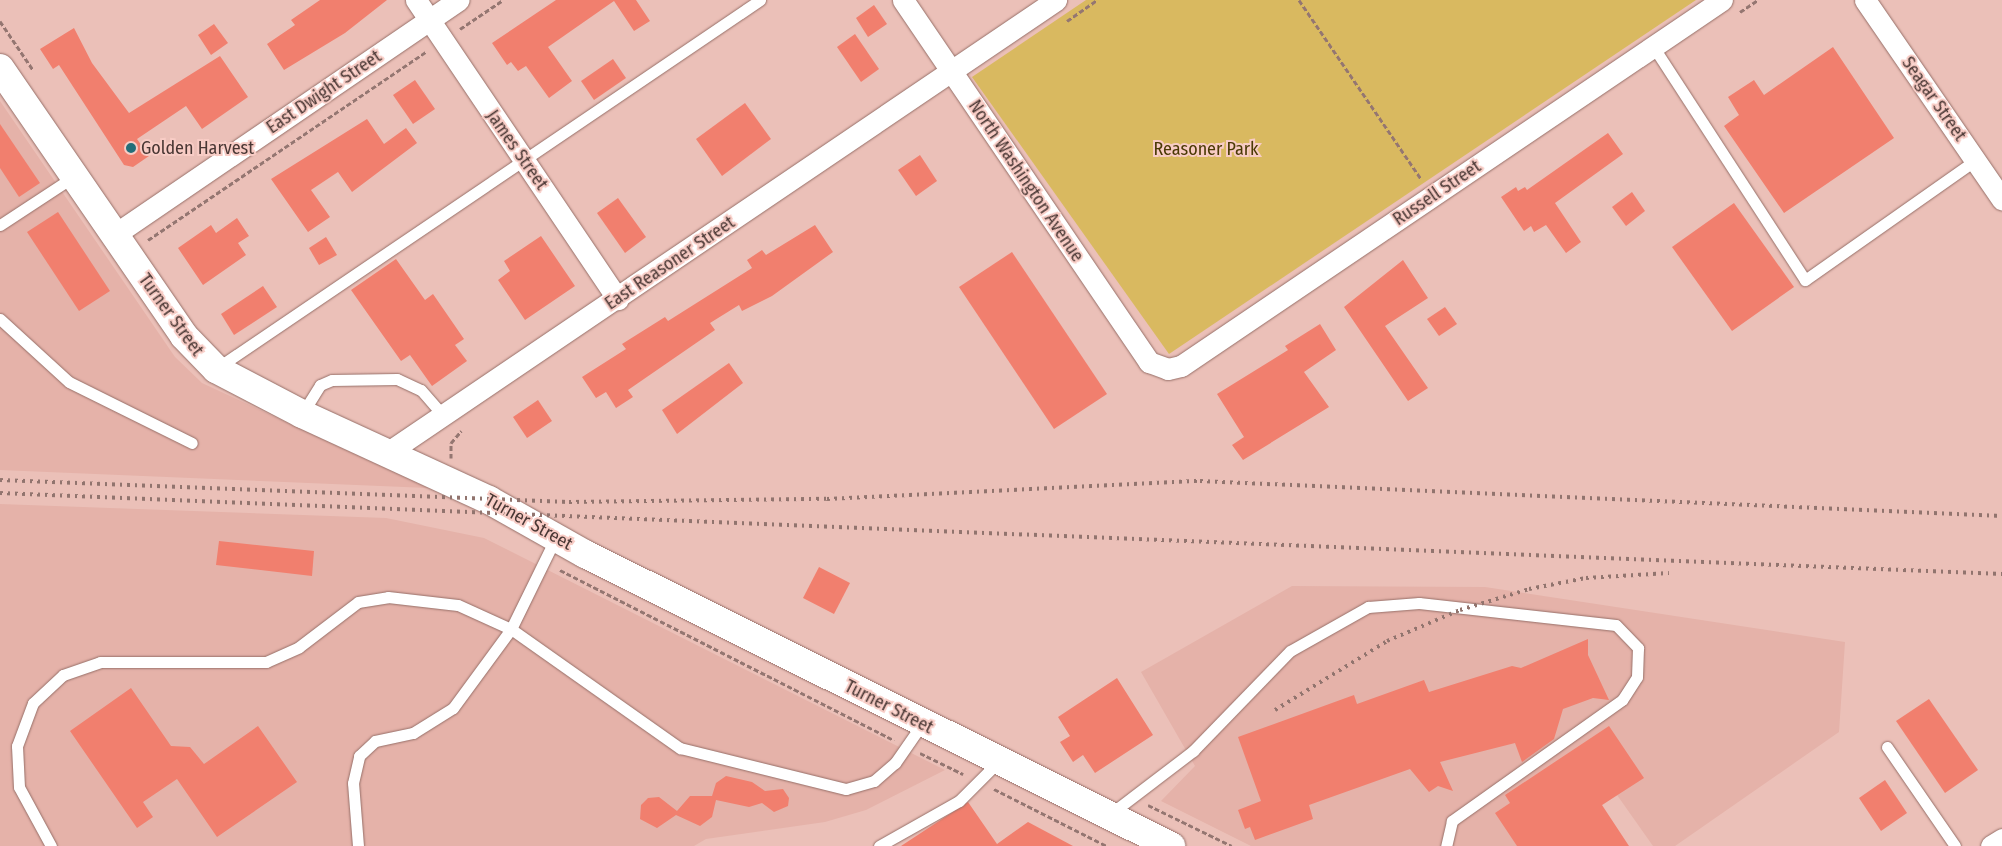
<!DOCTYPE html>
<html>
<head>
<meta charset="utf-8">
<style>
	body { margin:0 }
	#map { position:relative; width:2002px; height:846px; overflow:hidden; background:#ebc0b8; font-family:"Fira Sans Condensed",sans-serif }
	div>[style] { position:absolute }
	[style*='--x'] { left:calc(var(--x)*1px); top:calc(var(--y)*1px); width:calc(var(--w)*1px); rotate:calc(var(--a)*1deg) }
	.built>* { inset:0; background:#e5b2a9 }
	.green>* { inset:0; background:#d9b960 }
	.building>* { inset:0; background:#f17f6e }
	.path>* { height:3px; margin-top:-1.5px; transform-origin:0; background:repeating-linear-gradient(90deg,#947671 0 5px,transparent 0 7.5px) }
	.roads { filter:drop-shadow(0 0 1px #966f68) drop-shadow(0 0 1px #966f68) }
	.lane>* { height:11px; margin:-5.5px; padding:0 5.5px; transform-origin:5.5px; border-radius:5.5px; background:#fff }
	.street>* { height:21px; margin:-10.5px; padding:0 10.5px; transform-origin:10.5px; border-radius:10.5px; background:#fff }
	.secondary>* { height:28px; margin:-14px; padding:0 14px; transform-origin:14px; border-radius:14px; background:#fff }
	.rail>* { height:4px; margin-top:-2px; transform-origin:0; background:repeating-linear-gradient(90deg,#91746e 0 2.5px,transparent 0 7.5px) }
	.dots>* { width:14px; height:14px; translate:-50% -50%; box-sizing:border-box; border:2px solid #f8ccc5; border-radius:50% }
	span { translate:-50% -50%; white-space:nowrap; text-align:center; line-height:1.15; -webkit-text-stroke:4px #f8ccc5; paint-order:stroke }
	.street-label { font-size:18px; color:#493734 }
	.poi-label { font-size:18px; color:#493734 }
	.left { translate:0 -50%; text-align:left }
	.park-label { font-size:18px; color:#4a3904 }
</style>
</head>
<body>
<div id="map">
	<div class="built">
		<i style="clip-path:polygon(0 101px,175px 357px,202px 383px,428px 488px,0 470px)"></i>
		<i style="clip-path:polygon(0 504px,386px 518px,484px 538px,945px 770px,866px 810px,825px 822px,706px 839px,694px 846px,0 846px)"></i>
		<i style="clip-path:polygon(1292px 586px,1485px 587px,1845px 642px,1839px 732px,1675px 846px,1653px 846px,1617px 795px,1543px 846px,1251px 846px,1161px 801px,1195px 766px,1141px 672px)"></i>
	</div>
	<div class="green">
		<i style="clip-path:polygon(1086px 0,1696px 0,1169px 354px,972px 77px)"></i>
	</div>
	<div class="building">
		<i style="clip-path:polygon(320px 0,387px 0,345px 33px,284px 70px,267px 44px,295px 25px,291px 20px)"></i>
		<i style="clip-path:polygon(556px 0,636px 0,650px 21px,634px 31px,614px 1px,548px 47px,572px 81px,549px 98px,526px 66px,518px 71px,511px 62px,507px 65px,492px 43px)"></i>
		<i style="clip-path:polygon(874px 5px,887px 24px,868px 37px,856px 18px)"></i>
		<i style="clip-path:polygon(214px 24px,228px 43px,211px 55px,198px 35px)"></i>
		<i style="clip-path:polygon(74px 28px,92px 63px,129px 113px,220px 56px,248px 97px,202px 129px,186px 106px,137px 139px,149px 156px,133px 167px,124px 165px,59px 65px,53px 69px,40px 49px)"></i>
		<i style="clip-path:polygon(855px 34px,879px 69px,861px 82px,837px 47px)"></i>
		<i style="clip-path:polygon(1833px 47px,1894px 138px,1784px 213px,1724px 126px,1739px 115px,1728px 97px,1754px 80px,1764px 95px)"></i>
		<i style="clip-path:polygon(613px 59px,626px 78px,594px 100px,581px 81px)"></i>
		<i style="clip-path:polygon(415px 80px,435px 109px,413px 124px,393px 95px)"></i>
		<i style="clip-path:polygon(745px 103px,771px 139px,722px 176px,696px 139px)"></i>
		<i style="clip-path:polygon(367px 119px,384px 144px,406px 128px,417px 143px,352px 192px,338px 172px,311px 190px,330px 217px,308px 232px,271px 179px)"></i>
		<i style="clip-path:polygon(0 124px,40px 183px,19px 197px,0 168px)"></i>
		<i style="clip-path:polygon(1608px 133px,1623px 154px,1555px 203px,1581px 242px,1566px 253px,1546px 225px,1534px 232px,1531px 226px,1524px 231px,1501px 197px,1516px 187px,1518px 191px,1525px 187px,1527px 190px)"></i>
		<i style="clip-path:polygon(920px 155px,937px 181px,916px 196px,898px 170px)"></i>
		<i style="clip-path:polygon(1632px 192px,1645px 211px,1626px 226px,1612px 207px)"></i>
		<i style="clip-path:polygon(618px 198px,646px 237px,625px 253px,597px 213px)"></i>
		<i style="clip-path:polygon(1734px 203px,1794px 287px,1732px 331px,1672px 247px)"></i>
		<i style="clip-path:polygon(58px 212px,110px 291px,79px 311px,27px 232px)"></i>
		<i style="clip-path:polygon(237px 218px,249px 236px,238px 243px,246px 255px,203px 285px,178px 248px,211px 225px,216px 233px)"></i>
		<i style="clip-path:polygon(815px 225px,833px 252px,772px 296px,742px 311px,739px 305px,710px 323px,715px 330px,628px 390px,633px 397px,616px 408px,606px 392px,596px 398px,582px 377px,626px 349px,622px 344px,665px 317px,668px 321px,752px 268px,747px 260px,762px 250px,766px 255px)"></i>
		<i style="clip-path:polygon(541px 236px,575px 286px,525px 320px,498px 280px,510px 271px,504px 261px)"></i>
		<i style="clip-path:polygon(326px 237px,337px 255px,319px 265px,309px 248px)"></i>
		<i style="clip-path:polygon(1012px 252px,1107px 394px,1054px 429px,959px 287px)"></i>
		<i style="clip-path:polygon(396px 259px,425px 300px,433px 294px,464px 339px,455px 345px,467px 361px,432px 386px,410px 355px,401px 361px,351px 290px)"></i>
		<i style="clip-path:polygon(1403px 260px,1428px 298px,1385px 326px,1428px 388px,1408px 401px,1344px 307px)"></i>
		<i style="clip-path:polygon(263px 286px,277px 307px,234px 335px,221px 314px)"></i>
		<i style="clip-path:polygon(1445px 307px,1457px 324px,1439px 336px,1427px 319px)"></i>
		<i style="clip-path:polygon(1320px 324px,1336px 350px,1304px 372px,1329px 407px,1243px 460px,1232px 445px,1244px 437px,1217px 394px,1288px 350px,1285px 346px)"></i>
		<i style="clip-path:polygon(729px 363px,743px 383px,677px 434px,662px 410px)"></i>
		<i style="clip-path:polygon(538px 400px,552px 421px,527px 438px,513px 417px)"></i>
		<i style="clip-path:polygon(219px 541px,314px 551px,312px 576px,216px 565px)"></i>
		<i style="clip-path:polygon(819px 567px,850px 583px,834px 614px,803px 598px)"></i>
		<i style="clip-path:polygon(1588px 639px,1588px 655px,1609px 700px,1593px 698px,1563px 709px,1554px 739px,1522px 762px,1515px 743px,1440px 762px,1453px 791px,1438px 786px,1429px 792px,1410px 769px,1309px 805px,1313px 819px,1255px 840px,1250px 827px,1245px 829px,1238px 810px,1261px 801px,1238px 737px,1354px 695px,1357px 704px,1424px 680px,1429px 692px,1512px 666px,1521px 668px)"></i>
		<i style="clip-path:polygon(1117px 678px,1153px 735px,1095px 773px,1083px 755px,1073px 762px,1060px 742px,1070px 736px,1058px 717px)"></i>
		<i style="clip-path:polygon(131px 688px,171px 746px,190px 747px,204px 764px,258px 726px,297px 782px,217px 837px,177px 779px,143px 802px,153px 817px,137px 828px,70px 731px)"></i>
		<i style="clip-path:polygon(1929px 699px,1978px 770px,1945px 793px,1896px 721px)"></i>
		<i style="clip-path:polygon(1609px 726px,1644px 778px,1602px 805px,1629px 846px,1517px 846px,1495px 813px,1510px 803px,1505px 795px)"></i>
		<i style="clip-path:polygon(726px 776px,752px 782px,765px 791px,783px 789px,789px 798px,788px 806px,774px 812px,762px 803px,749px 807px,716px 800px,712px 817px,700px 826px,676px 815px,657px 828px,640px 819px,641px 805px,648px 798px,659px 797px,677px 811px,690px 796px,712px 796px,716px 783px)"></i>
		<i style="clip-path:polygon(1885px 780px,1907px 813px,1881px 831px,1859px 798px)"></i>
		<i style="clip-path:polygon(968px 802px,997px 844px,1028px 822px,1073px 846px,901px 846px)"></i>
	</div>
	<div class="path">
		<i style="--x:1299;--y:0;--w:217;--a:55.7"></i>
		<i style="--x:1740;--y:12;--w:22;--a:-34"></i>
		<i style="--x:0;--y:21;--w:59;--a:56"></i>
		<i style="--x:1067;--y:21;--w:37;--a:-35"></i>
		<i style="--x:460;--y:29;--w:52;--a:-34"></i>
		<i style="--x:148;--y:240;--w:336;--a:-34.1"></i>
		<i style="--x:451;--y:458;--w:15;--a:-90"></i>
		<i style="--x:451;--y:443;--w:16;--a:-50"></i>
		<i style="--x:560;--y:570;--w:375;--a:27"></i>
		<i style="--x:920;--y:753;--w:48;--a:26"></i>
		<i style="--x:994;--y:789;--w:127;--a:26.8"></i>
		<i style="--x:1148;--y:805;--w:93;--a:26"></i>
	</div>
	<div class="roads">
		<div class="lane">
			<i style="--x:1653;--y:46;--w:279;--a:57"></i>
			<i style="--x:1805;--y:280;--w:209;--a:-35.1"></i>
			<i style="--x:0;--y:225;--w:87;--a:-33.3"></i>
			<i style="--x:0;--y:319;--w:93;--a:42.4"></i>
			<i style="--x:69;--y:382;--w:137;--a:26.4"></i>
			<i style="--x:217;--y:368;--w:656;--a:-34.13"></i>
			<i style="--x:302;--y:414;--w:34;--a:-58"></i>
			<i style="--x:320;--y:385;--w:13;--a:-23"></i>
			<i style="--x:332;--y:380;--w:65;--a:-0.9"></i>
			<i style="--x:397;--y:379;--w:26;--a:25"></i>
			<i style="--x:421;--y:390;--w:33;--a:49"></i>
			<i style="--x:1887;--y:747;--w:120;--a:55.5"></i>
			<i style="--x:1109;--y:815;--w:106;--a:-37.3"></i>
			<i style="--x:1193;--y:751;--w:139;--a:-45.9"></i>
			<i style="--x:1290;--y:651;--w:90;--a:-29.4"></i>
			<i style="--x:1368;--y:607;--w:51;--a:-4.5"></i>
			<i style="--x:1419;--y:603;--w:198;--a:6.4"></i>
			<i style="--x:1616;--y:625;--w:32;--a:46"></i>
			<i style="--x:1638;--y:648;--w:29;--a:92"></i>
			<i style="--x:1637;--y:677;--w:27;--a:123"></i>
			<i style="--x:1622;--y:700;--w:209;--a:144.6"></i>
			<i style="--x:1452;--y:821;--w:26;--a:103"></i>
			<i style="--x:51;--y:846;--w:67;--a:-118.5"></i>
			<i style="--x:19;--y:787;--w:41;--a:-92.8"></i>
			<i style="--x:17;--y:746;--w:46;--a:-69.6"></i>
			<i style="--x:33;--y:703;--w:41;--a:-43"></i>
			<i style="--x:63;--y:675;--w:39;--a:-19"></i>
			<i style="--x:100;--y:662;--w:166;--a:0"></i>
			<i style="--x:266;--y:662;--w:36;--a:-24"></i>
			<i style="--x:299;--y:647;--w:74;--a:-37.3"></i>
			<i style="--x:358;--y:602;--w:30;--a:-9"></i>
			<i style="--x:388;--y:597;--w:70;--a:6.5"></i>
			<i style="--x:458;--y:605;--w:58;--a:24.4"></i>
			<i style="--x:511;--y:629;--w:207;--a:35.2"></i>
			<i style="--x:680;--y:748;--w:171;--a:13.9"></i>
			<i style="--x:846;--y:789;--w:29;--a:-16"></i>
			<i style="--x:874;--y:781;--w:28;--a:-41"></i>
			<i style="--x:895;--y:763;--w:47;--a:-55.3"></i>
			<i style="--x:358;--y:846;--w:63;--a:-94.5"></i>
			<i style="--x:353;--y:783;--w:28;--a:-77"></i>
			<i style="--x:359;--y:756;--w:22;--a:-43"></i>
			<i style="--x:375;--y:741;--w:39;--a:-12"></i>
			<i style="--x:413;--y:733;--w:47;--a:-32"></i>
			<i style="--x:453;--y:708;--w:98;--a:-53.7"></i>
			<i style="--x:511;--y:629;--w:102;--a:-63.9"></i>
			<i style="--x:879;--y:846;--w:92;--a:-29.4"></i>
			<i style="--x:959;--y:801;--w:55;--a:-45"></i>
		</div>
		<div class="street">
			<i style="--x:416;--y:0;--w:361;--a:56"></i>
			<i style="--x:903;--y:0;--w:438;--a:55.8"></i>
			<i style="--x:1149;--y:362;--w:20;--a:20"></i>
			<i style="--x:1168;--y:369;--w:13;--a:-13"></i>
			<i style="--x:1181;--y:366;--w:653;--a:-34.08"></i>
			<i style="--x:1865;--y:0;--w:242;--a:55.5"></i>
			<i style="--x:114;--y:235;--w:417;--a:-34.3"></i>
			<i style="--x:387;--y:453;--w:808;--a:-34.1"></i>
			<i style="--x:1991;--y:846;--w:13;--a:-32"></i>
		</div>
		<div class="secondary">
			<i style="--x:0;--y:68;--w:325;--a:55.5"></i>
			<i style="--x:184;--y:336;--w:46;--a:45.9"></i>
			<i style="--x:216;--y:369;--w:97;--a:27.6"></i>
			<i style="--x:302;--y:414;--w:206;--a:24.7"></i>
			<i style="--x:489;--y:500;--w:110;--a:29.4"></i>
			<i style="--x:585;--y:554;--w:655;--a:26.49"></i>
		</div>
	</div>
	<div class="rail">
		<i style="--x:0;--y:480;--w:569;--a:2.21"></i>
		<i style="--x:569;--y:502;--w:258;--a:-0.7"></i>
		<i style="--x:827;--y:499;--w:373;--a:-2.8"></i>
		<i style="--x:1200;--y:481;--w:803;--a:2.5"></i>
		<i style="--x:0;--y:493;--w:2004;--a:2.32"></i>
		<i style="--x:1275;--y:710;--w:132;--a:-31.6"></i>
		<i style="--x:1387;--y:641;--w:79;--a:-23"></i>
		<i style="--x:1460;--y:610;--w:72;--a:-16.9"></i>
		<i style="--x:1529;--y:589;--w:58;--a:-10.9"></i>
		<i style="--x:1586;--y:578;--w:83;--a:-3.4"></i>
	</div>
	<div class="dots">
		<i style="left:131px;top:148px;background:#256e79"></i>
	</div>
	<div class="street-label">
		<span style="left:324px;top:92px;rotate:-34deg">East Dwight Street</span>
		<span style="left:1934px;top:99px;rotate:55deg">Seagar Street</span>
		<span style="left:517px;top:150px;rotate:55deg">James Street</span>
		<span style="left:1026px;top:181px;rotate:56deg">North Washington Avenue</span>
		<span style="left:1437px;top:193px;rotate:-34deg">Russell Street</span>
		<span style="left:670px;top:263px;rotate:-34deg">East Reasoner Street</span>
		<span style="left:171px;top:315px;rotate:54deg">Turner Street</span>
		<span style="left:529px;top:522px;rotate:29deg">Turner Street</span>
		<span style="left:889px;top:707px;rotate:27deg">Turner Street</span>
	</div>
	<div class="poi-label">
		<span class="left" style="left:141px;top:148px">Golden Harvest</span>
	</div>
	<div class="park-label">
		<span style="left:1206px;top:149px">Reasoner Park</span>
	</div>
</div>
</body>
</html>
